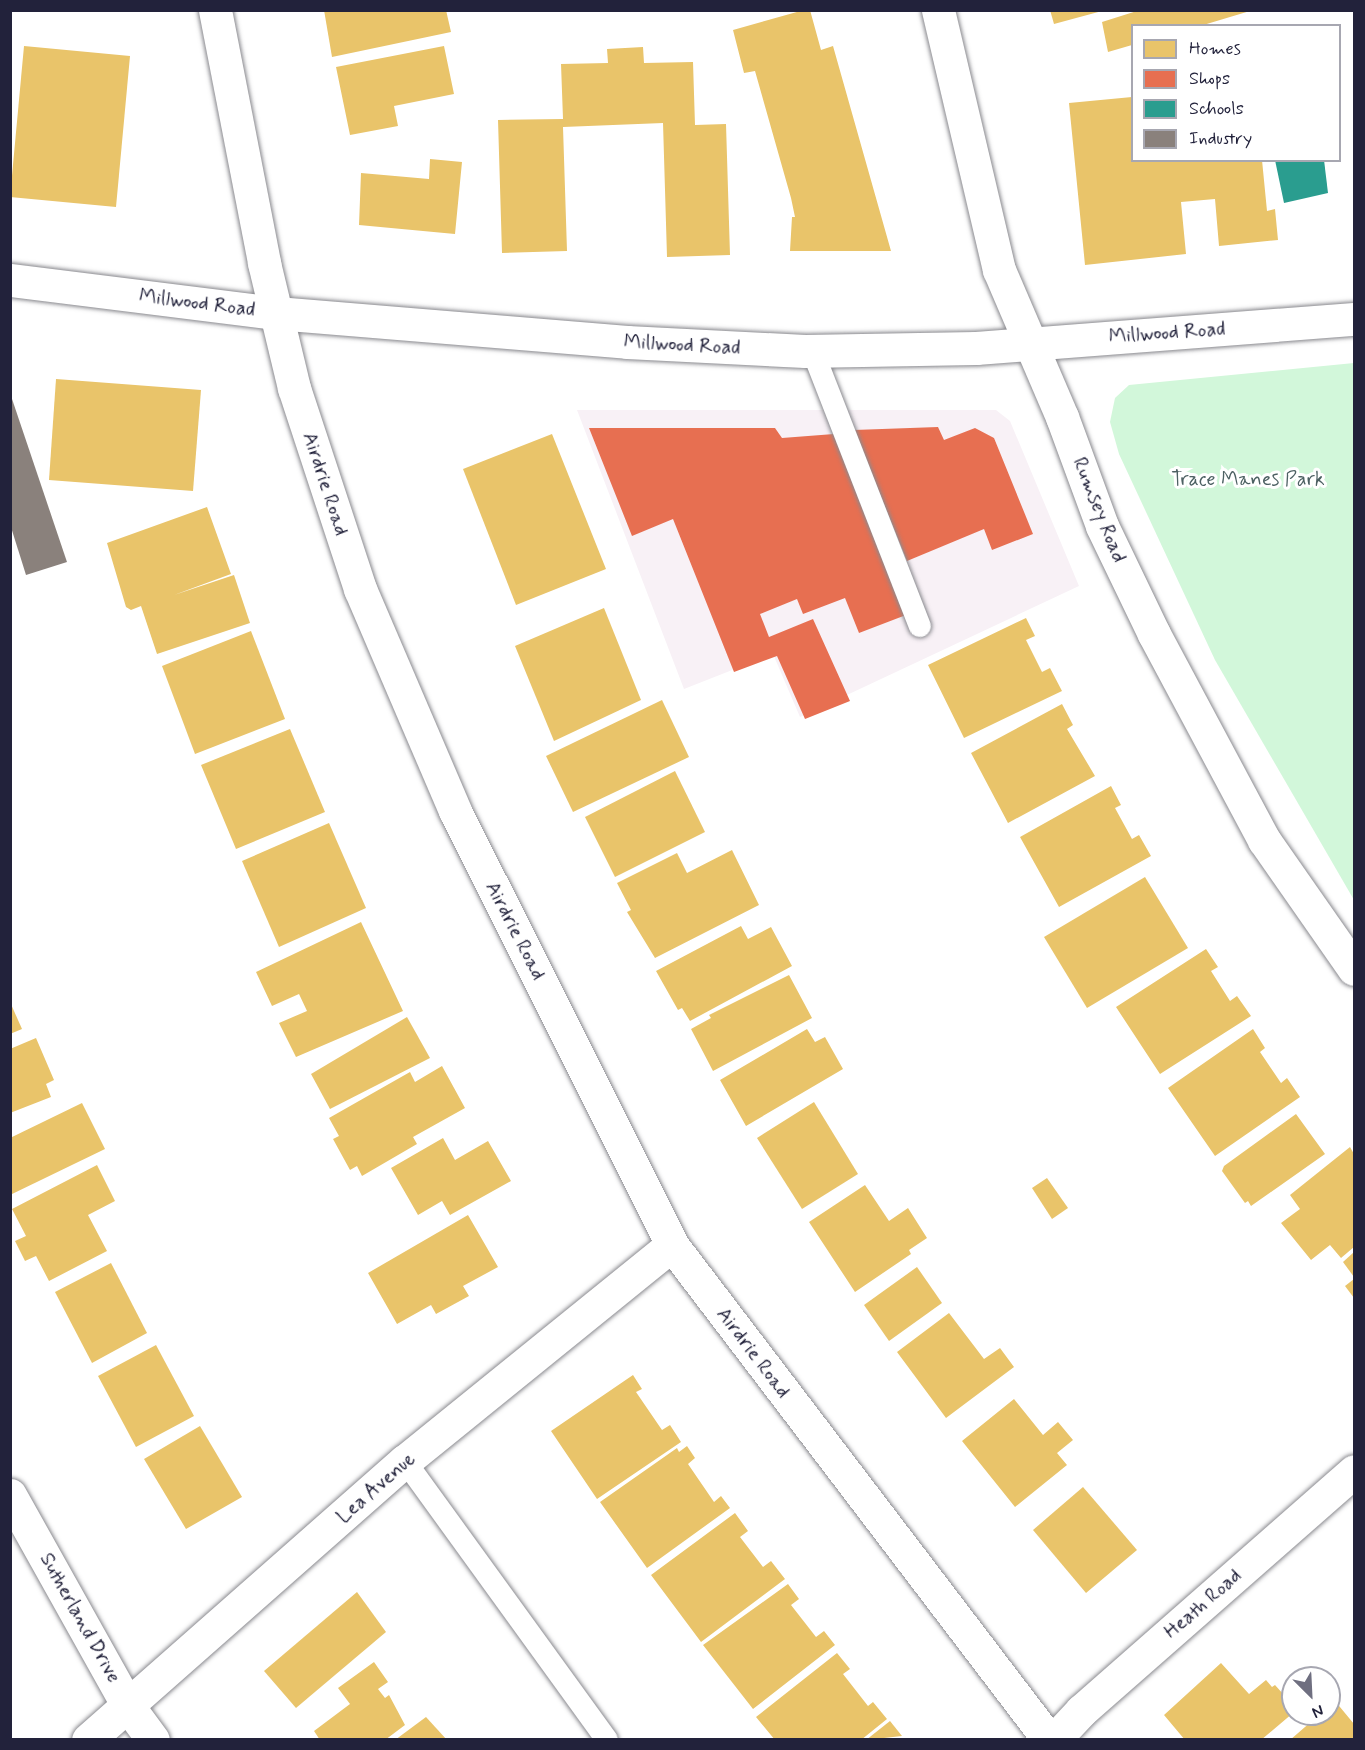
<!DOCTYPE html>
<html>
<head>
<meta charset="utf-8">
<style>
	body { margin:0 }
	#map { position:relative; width:1365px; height:1750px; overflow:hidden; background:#fff; font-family:Mynerve,sans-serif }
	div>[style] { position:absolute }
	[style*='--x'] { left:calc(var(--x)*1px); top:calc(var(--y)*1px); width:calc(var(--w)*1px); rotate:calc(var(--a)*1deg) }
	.built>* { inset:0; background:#f8f1f6 }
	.green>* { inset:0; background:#d2f7da }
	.homes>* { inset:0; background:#e9c46a }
	.shops>* { inset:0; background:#e76f51 }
	.schools>* { inset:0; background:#2a9d8f }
	.industry>* { inset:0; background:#8a817c }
	.roads { filter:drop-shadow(0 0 2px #8a8a8f) drop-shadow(0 0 2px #8a8a8f) }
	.service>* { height:22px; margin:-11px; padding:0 11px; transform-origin:11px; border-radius:11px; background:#fff }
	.minor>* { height:33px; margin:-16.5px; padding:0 16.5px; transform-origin:16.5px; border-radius:16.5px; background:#fff }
	.tertiary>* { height:33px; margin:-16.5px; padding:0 16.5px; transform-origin:16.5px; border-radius:16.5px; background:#fff }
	span { translate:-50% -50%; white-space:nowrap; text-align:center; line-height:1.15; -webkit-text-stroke:6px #fff; paint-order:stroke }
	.street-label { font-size:20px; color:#22223b }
	.park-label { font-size:20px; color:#4c6062 }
	.frame { position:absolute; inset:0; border:12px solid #22223b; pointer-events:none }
	.legend { position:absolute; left:1131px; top:24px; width:210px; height:138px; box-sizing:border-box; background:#fff; border:2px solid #a7a7b1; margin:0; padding:8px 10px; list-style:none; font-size:18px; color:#22223b }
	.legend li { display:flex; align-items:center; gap:12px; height:30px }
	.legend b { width:30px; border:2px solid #a7a7b1 }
	.north { position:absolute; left:1281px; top:1666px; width:60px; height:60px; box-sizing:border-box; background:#fff; border:2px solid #a7a7b1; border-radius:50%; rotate:156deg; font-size:16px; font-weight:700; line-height:24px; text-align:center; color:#22223b }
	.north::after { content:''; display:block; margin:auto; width:21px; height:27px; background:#6f6f80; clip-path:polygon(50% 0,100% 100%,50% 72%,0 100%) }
</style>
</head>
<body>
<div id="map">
	<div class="built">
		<i style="clip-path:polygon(577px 410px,996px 410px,1010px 421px,1079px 586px,800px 717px,773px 654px,684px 689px)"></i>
	</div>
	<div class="green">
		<i style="clip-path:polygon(1354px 363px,1354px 900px,1215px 660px,1119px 454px,1110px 422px,1115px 398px,1129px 385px)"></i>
	</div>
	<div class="homes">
		<i style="clip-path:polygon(324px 10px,446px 10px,451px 32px,332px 57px)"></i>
		<i style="clip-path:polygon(804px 10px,810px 10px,821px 50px,833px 46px,891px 251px,790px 251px,792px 217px,795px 217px,791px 198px,755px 71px,744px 73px,733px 30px)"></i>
		<i style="clip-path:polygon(1050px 10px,1102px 10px,1102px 11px,1054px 24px)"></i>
		<i style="clip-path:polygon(1140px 10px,1250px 10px,1250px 11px,1200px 26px,1132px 26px,1132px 45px,1108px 52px,1102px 22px)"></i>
		<i style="clip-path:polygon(24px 46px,130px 56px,116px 207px,10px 197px)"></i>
		<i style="clip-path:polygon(444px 46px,454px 94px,394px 106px,398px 126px,350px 135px,336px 67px)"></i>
		<i style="clip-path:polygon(643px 47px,644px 63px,693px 62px,695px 125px,726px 124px,730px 255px,667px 257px,663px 123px,563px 127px,567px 251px,502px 253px,498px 120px,563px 119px,561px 64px,608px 63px,607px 49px)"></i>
		<i style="clip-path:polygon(1132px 97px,1132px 160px,1262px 160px,1267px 211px,1275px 209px,1278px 240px,1219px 246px,1215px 199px,1181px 202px,1186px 254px,1085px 265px,1069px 103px)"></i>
		<i style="clip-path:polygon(430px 159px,462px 162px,455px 234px,359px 225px,361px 173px,429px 179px)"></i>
		<i style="clip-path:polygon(56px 379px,201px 390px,193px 491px,49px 480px)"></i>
		<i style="clip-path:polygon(552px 434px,606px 569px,516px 605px,463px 469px)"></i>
		<i style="clip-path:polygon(207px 507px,231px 574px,174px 595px,234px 575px,250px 623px,157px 654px,141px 606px,131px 610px,126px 607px,107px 543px)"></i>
		<i style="clip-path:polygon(604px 608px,641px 700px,554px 741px,515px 646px)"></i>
		<i style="clip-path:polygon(1026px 618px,1035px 636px,1026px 640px,1042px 672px,1050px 668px,1062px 691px,964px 738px,928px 665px)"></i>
		<i style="clip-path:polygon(251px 631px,285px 719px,195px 754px,162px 666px)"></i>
		<i style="clip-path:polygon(662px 700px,689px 757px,573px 812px,546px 756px)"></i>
		<i style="clip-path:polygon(1062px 704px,1073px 725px,1067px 729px,1095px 776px,1008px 823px,971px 753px)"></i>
		<i style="clip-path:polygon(290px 729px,325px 812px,236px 849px,201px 765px)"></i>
		<i style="clip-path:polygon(675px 771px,705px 832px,615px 877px,585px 817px)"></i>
		<i style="clip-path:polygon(1111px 786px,1121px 805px,1115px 808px,1132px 839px,1139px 835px,1151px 856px,1059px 907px,1020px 837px)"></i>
		<i style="clip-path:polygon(329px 823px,366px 908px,279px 947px,242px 861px)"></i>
		<i style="clip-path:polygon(732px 850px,759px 905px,655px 958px,627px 912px,631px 910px,617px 883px,677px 853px,687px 873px)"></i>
		<i style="clip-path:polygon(1145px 877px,1188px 948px,1087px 1008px,1044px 937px)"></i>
		<i style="clip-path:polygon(361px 922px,403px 1011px,296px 1057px,279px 1023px,307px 1011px,299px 994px,272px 1006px,256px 972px)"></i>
		<i style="clip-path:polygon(741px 926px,748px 939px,771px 927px,792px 966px,690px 1021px,682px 1008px,678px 1010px,656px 971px)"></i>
		<i style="clip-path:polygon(1206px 949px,1218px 967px,1211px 971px,1230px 1001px,1237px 996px,1251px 1016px,1160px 1074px,1116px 1007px)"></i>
		<i style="clip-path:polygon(789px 975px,812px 1018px,713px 1071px,691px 1029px,711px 1018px,709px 1015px)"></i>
		<i style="clip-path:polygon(10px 1002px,22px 1029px,10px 1034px)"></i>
		<i style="clip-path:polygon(407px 1017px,430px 1058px,330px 1109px,311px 1074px)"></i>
		<i style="clip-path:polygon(807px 1029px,815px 1042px,825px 1037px,843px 1069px,746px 1126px,720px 1080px)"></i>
		<i style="clip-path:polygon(1253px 1029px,1265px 1048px,1260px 1052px,1281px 1083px,1287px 1078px,1300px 1097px,1215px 1156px,1168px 1088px)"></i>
		<i style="clip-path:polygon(36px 1038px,54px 1080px,46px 1084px,51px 1097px,10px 1113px,10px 1049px)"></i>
		<i style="clip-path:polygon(442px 1066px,465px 1108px,413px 1137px,417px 1144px,362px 1176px,357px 1166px,350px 1170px,333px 1139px,339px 1136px,329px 1118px,410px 1072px,415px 1082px)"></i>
		<i style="clip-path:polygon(814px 1102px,858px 1174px,802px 1209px,757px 1138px)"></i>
		<i style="clip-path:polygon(82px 1103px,105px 1149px,10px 1195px,10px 1138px)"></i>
		<i style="clip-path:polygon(1296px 1114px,1325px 1154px,1251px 1206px,1248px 1201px,1245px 1203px,1222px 1171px,1224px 1166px)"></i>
		<i style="clip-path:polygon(443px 1138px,455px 1160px,488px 1141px,511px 1181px,450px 1215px,442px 1201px,418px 1215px,391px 1168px)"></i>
		<i style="clip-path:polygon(1350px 1147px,1354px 1154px,1354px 1247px,1341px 1258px,1330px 1245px,1311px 1260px,1281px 1223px,1300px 1209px,1290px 1195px)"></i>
		<i style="clip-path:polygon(97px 1165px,115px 1201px,88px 1215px,107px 1251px,49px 1281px,36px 1256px,25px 1261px,15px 1241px,26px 1236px,12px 1209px)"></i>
		<i style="clip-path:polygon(1047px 1178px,1068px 1208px,1052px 1219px,1032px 1188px)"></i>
		<i style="clip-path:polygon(865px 1185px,889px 1221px,908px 1208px,927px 1238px,909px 1250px,911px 1254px,855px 1292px,809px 1222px)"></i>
		<i style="clip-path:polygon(468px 1215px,498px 1267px,463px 1286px,469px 1296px,436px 1314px,431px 1305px,397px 1324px,368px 1273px)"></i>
		<i style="clip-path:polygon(1354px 1252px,1354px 1277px,1343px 1262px)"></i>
		<i style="clip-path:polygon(111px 1263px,147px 1333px,92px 1363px,55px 1292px)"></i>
		<i style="clip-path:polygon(917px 1267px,942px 1303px,889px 1341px,864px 1305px)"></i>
		<i style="clip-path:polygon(1354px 1279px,1354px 1298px,1345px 1286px)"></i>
		<i style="clip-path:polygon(949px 1313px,984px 1359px,1000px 1348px,1014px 1367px,946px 1418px,897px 1352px)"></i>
		<i style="clip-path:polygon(156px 1345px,194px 1416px,136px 1447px,98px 1376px)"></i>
		<i style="clip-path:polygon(633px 1375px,642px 1389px,636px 1392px,662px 1430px,670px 1425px,681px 1442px,597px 1499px,551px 1431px)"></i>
		<i style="clip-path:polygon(1014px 1399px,1043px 1435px,1058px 1422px,1073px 1440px,1057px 1453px,1067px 1465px,1015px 1507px,962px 1441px)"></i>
		<i style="clip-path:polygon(200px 1426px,242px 1497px,186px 1529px,144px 1459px)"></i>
		<i style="clip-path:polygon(687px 1446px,695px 1458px,688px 1464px,714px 1502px,721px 1496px,730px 1508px,647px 1568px,600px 1502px,677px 1448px,679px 1452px)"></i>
		<i style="clip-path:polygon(1083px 1487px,1137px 1550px,1086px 1593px,1033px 1530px)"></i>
		<i style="clip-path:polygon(735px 1513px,748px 1531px,740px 1537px,763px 1567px,771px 1561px,785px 1579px,701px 1642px,651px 1575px)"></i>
		<i style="clip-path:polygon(788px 1584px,799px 1599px,791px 1605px,816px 1637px,824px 1631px,835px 1645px,753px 1709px,703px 1645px)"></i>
		<i style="clip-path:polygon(357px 1592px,386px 1632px,296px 1708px,264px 1671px)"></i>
		<i style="clip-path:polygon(837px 1653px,850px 1669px,843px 1674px,868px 1706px,873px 1702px,887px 1719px,861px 1740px,775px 1740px,756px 1717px)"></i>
		<i style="clip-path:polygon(374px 1662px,388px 1682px,378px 1689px,385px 1698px,389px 1695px,405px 1725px,385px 1740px,320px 1740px,314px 1731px,350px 1704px,338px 1688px)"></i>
		<i style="clip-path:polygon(1221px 1663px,1249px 1694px,1266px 1680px,1272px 1687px,1275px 1685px,1293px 1705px,1293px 1713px,1261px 1740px,1185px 1740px,1164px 1715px)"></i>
		<i style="clip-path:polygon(1335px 1701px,1354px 1724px,1354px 1740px,1290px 1740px,1320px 1714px,1329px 1714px,1329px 1706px)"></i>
		<i style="clip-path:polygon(426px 1717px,447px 1740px,395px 1740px)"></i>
		<i style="clip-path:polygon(890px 1721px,902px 1736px,866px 1740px)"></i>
	</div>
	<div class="shops">
		<i style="clip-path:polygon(938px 427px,944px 440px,975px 428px,994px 438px,1033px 534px,992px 550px,984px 529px,907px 561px,854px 430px)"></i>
		<i style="clip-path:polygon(589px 428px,775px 428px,782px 438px,834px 434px,906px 615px,859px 633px,845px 598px,803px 614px,797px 599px,760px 614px,769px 637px,813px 619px,850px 701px,805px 719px,777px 656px,734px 672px,673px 519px,632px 536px)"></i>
	</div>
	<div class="schools">
		<i style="clip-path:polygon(1275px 160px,1324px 160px,1328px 193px,1284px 203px)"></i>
	</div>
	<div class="industry">
		<i style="clip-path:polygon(10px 393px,67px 562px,26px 575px,10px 524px)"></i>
	</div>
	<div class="roads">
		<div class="service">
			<i style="--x:813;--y:352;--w:294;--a:68.7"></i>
			<i style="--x:405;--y:1461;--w:344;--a:54.1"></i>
		</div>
		<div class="minor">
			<i style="--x:215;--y:10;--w:258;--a:79"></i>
			<i style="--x:264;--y:263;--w:129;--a:76.5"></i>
			<i style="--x:294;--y:388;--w:212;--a:71.8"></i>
			<i style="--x:360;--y:589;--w:241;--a:66.8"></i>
			<i style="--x:455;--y:811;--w:485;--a:63.4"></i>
			<i style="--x:672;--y:1245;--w:622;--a:52.71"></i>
			<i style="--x:938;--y:10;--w:267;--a:76.8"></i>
			<i style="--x:999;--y:270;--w:160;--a:66.8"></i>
			<i style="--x:1062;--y:417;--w:116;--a:69.8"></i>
			<i style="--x:1102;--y:526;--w:120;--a:64.3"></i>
			<i style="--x:1154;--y:634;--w:234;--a:61.9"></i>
			<i style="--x:1264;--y:840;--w:157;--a:55.1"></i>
			<i style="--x:10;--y:1495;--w:242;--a:60.8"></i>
			<i style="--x:128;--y:1706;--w:42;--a:53.7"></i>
			<i style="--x:88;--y:1740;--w:422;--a:-41.4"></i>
			<i style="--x:405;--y:1461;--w:343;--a:-39"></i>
			<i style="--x:1054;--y:1740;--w:40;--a:-47"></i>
			<i style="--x:1081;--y:1711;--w:363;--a:-41.3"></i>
		</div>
		<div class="tertiary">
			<i style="--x:10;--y:280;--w:268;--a:7.1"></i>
			<i style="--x:276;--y:313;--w:352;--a:4.7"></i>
			<i style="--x:627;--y:342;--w:178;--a:2.9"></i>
			<i style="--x:805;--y:351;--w:171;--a:-1"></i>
			<i style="--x:976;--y:348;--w:379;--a:-4.4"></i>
		</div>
	</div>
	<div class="street-label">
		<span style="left:197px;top:303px;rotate:7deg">Millwood Road</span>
		<span style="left:1167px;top:333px;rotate:-4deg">Millwood Road</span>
		<span style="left:682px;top:345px;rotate:3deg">Millwood Road</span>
		<span style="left:325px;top:484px;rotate:72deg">Airdrie Road</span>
		<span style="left:1099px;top:510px;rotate:68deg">Rumsey Road</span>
		<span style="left:515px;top:931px;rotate:63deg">Airdrie Road</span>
		<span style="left:753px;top:1353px;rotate:53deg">Airdrie Road</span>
		<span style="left:376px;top:1488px;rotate:-41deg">Lea Avenue</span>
		<span style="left:1203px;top:1604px;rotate:-41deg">Heath Road</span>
		<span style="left:80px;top:1618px;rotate:61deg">Sutherland Drive</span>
	</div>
	<div class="park-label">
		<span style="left:1248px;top:479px">Trace Manes Park</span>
	</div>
	<div class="frame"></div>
	<ul class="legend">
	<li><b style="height:16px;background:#e9c46a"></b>Homes</li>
	<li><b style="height:16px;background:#e76f51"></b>Shops</li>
	<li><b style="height:16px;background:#2a9d8f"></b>Schools</li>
	<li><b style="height:16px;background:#8a817c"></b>Industry</li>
	</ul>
	<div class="north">N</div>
</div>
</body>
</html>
